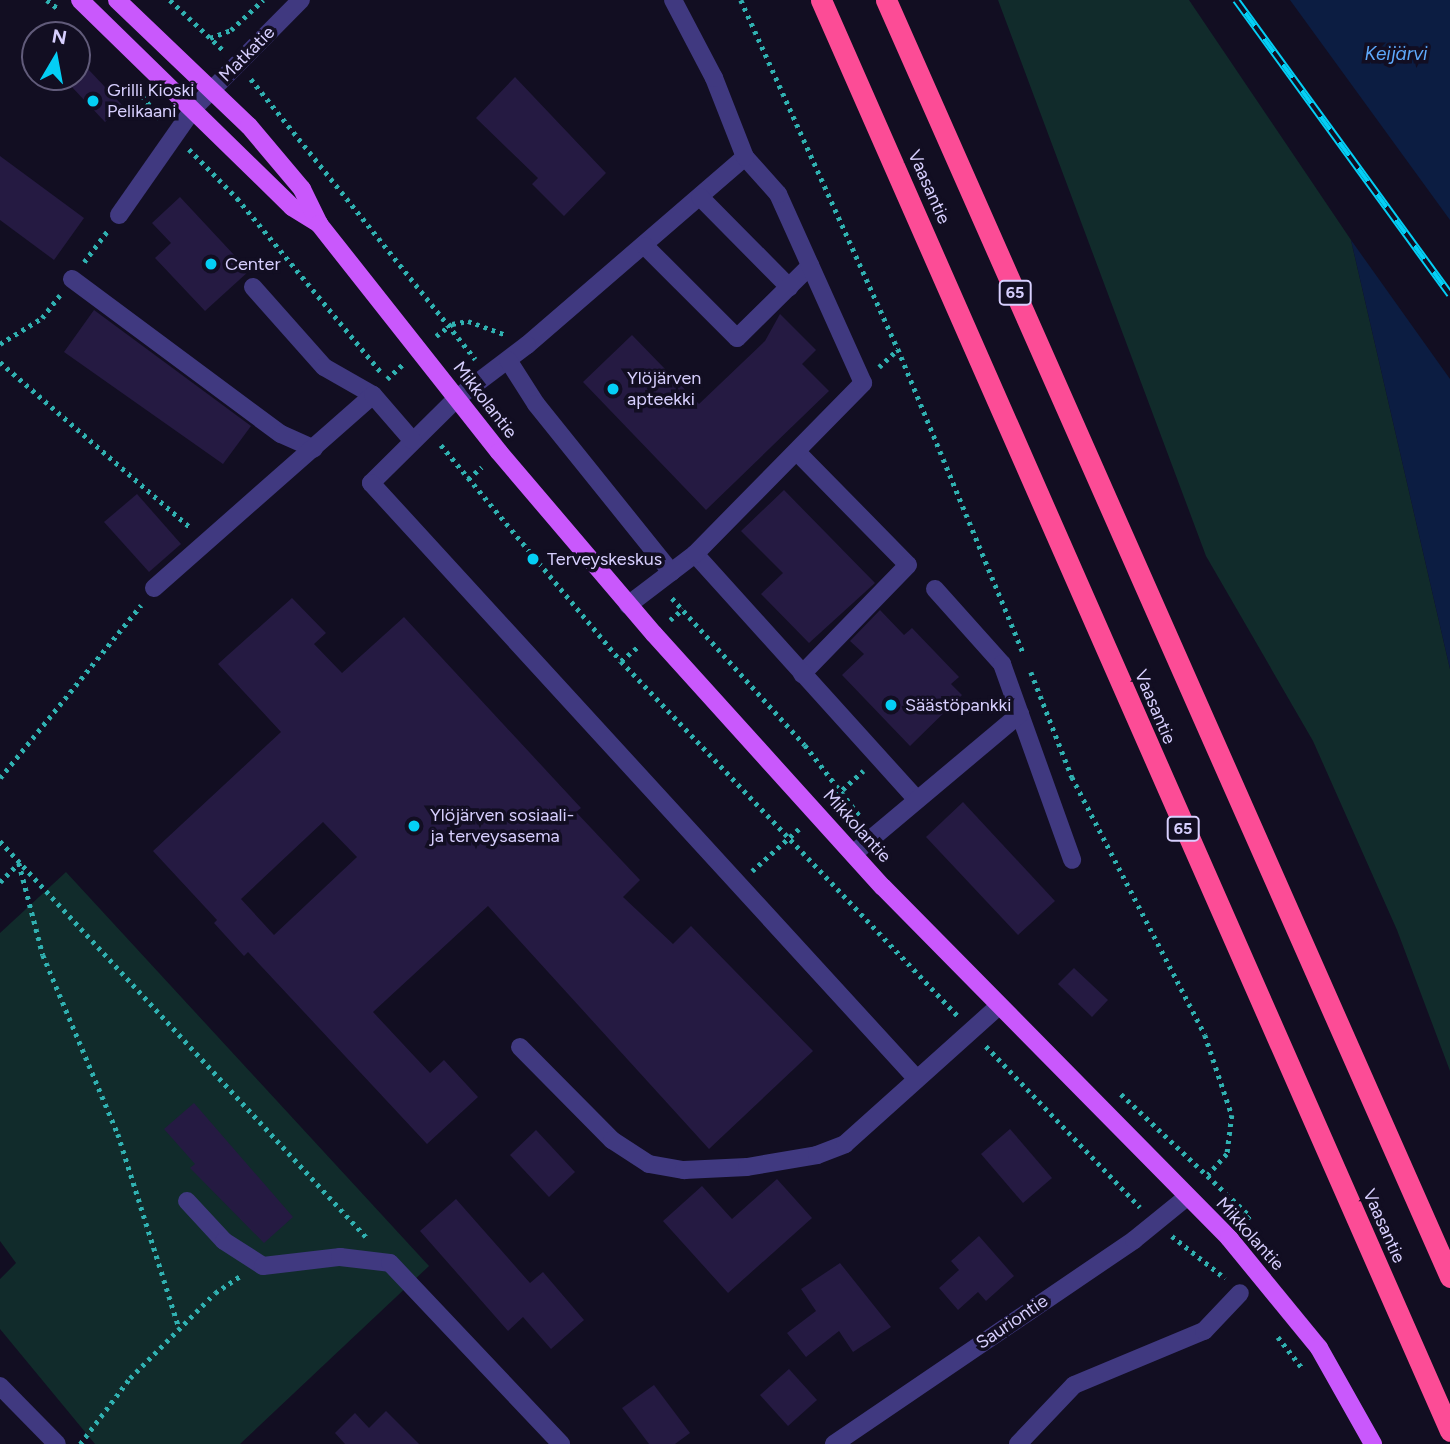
<!DOCTYPE html>
<html>
<head>
<meta charset="utf-8">
<style>
	body { margin:0 }
	#map { position:relative; width:1450px; height:1444px; overflow:hidden; background:#120e22; font-family:Figtree,sans-serif }
	div>[style] { position:absolute }
	[style*='--x'] { left:calc(var(--x)*1px); top:calc(var(--y)*1px); width:calc(var(--w)*1px); rotate:calc(var(--a)*1deg) }
	.green>* { inset:0; background:#112b2b }
	.water>* { inset:0; background:#0c1d42 }
	.building>* { inset:0; background:#251a42 }
	.path>* { height:4.5px; margin-top:-2.25px; transform-origin:0; background:repeating-linear-gradient(90deg,#30b1b1 0 3.5px,transparent 0 8.5px) }
	.minor>* { height:18px; margin:-9px; padding:0 9px; transform-origin:9px; border-radius:9px; background:#403980 }
	.major>* { height:18px; margin:-9px; padding:0 9px; transform-origin:9px; border-radius:9px; background:#c958fc }
	.highway>* { height:21px; margin:-10.5px; padding:0 10.5px; transform-origin:10.5px; border-radius:10.5px; background:#fc4c96 }
	.rail>* { height:8px; margin-top:-4px; transform-origin:0; background:repeating-linear-gradient(90deg,#120e22 0 16px,#04cff5 0 32px); box-sizing:border-box; border-block:2px solid #04cff5 }
	.dots>* { width:19px; height:19px; translate:-50% -50%; box-sizing:border-box; border:4px solid #120e22; border-radius:50% }
	span { translate:-50% -50%; white-space:nowrap; text-align:center; line-height:1.15; -webkit-text-stroke:7px #120e22; paint-order:stroke }
	.shield-label span { padding:2px 5px; background:#120e22; border:2px solid; border-radius:5px; -webkit-text-stroke-width:0 }
	.shield-label { font-size:16px; color:#d7cffe; font-weight:700 }
	.street-label { font-size:18px; color:#d7cffe }
	.poi-label { font-size:18px; color:#d7cffe }
	.left { translate:0 -50%; text-align:left }
	.water-label { font-size:19px; color:#5faafd; font-style:italic }
	.north { position:absolute; left:21px; top:21px; width:70px; height:70px; box-sizing:border-box; background:#120e22; border:2px solid #615b7a; border-radius:50%; rotate:10deg; font-size:19px; font-weight:700; line-height:28px; text-align:center; color:#d7cffe }
	.north::after { content:''; display:block; margin:auto; width:24px; height:32px; background:#04cff5; clip-path:polygon(50% 0,100% 100%,50% 72%,0 100%) }
</style>
</head>
<body>
<div id="map">
	<div class="green">
		<i style="clip-path:polygon(998px 0,1189px 0,1351px 240px,1450px 669px,1450px 1071px,1397px 930px,1313px 741px,1206px 556px)"></i>
		<i style="clip-path:polygon(66px 872px,429px 1266px,240px 1444px,95px 1444px,0 1329px,0 1279px,16px 1263px,0 1241px,0 933px)"></i>
	</div>
	<div class="water">
		<i style="clip-path:polygon(1290px 0,1450px 0,1450px 220px)"></i>
		<i style="clip-path:polygon(1351px 240px,1450px 379px,1450px 669px)"></i>
	</div>
	<div class="building">
		<i style="clip-path:polygon(88px 69px,123px 106px,105px 122px,70px 85px)"></i>
		<i style="clip-path:polygon(515px 77px,606px 173px,564px 216px,532px 184px,538px 178px,476px 118px)"></i>
		<i style="clip-path:polygon(0 156px,84px 218px,54px 260px,0 220px)"></i>
		<i style="clip-path:polygon(180px 197px,249px 271px,205px 311px,155px 258px,171px 243px,152px 223px)"></i>
		<i style="clip-path:polygon(94px 310px,251px 426px,223px 464px,64px 352px)"></i>
		<i style="clip-path:polygon(780px 314px,816px 350px,802px 364px,829px 391px,706px 510px,583px 382px,632px 335px,699px 404px,765px 341px)"></i>
		<i style="clip-path:polygon(784px 490px,875px 583px,809px 643px,761px 594px,783px 573px,741px 531px)"></i>
		<i style="clip-path:polygon(137px 494px,181px 544px,149px 572px,104px 522px)"></i>
		<i style="clip-path:polygon(evenodd,292px 598px,326px 633px,314px 644px,342px 673px,404px 617px,581px 808px,576px 812px,640px 880px,623px 897px,673px 944px,691px 926px,813px 1051px,709px 1149px,488px 906px,373px 1012px,430px 1073px,444px 1060px,478px 1097px,427px 1144px,248px 952px,244px 956px,214px 923px,217px 920px,153px 851px,281px 732px,218px 664px,292px 598px,323px 822px,357px 857px,274px 935px,241px 899px,323px 822px)"></i>
		<i style="clip-path:polygon(880px 610px,904px 635px,912px 628px,959px 677px,951px 684px,962px 695px,910px 746px,842px 675px,864px 654px,850px 641px)"></i>
		<i style="clip-path:polygon(963px 802px,1055px 901px,1018px 935px,926px 837px)"></i>
		<i style="clip-path:polygon(1074px 968px,1108px 1000px,1092px 1017px,1058px 984px)"></i>
		<i style="clip-path:polygon(194px 1103px,293px 1217px,264px 1243px,190px 1168px,195px 1164px,164px 1129px)"></i>
		<i style="clip-path:polygon(1010px 1129px,1052px 1178px,1023px 1203px,981px 1154px)"></i>
		<i style="clip-path:polygon(536px 1130px,575px 1172px,549px 1197px,510px 1155px)"></i>
		<i style="clip-path:polygon(777px 1179px,812px 1218px,728px 1293px,663px 1221px,702px 1186px,732px 1219px)"></i>
		<i style="clip-path:polygon(456px 1199px,530px 1283px,543px 1272px,584px 1320px,551px 1349px,523px 1317px,508px 1331px,420px 1231px)"></i>
		<i style="clip-path:polygon(979px 1236px,1014px 1276px,986px 1301px,978px 1292px,958px 1310px,939px 1288px,959px 1270px,951px 1261px)"></i>
		<i style="clip-path:polygon(840px 1263px,891px 1327px,853px 1352px,839px 1331px,806px 1357px,787px 1333px,816px 1311px,801px 1289px)"></i>
		<i style="clip-path:polygon(789px 1369px,817px 1400px,788px 1426px,760px 1395px)"></i>
		<i style="clip-path:polygon(654px 1385px,690px 1433px,675px 1444px,649px 1444px,622px 1408px)"></i>
		<i style="clip-path:polygon(386px 1411px,419px 1444px,345px 1444px,335px 1433px,355px 1413px,369px 1428px)"></i>
	</div>
	<div class="path">
		<i style="--x:47;--y:0;--w:16;--a:38"></i>
		<i style="--x:170;--y:0;--w:73;--a:43.3"></i>
		<i style="--x:741;--y:0;--w:383;--a:65.8"></i>
		<i style="--x:898;--y:349;--w:330;--a:67.6"></i>
		<i style="--x:210;--y:38;--w:22;--a:-21"></i>
		<i style="--x:231;--y:30;--w:44;--a:-43.2"></i>
		<i style="--x:251;--y:79;--w:359;--a:51.3"></i>
		<i style="--x:137;--y:89;--w:41;--a:52"></i>
		<i style="--x:189;--y:149;--w:69;--a:45.6"></i>
		<i style="--x:237;--y:198;--w:227;--a:50.4"></i>
		<i style="--x:84;--y:262;--w:40;--a:-53"></i>
		<i style="--x:436;--y:336;--w:20;--a:-37"></i>
		<i style="--x:452;--y:324;--w:16;--a:-11"></i>
		<i style="--x:468;--y:321;--w:38;--a:20"></i>
		<i style="--x:0;--y:344;--w:49;--a:-31.8"></i>
		<i style="--x:42;--y:318;--w:29;--a:-52"></i>
		<i style="--x:0;--y:362;--w:253;--a:41"></i>
		<i style="--x:879;--y:367;--w:26;--a:-43"></i>
		<i style="--x:387;--y:379;--w:21;--a:-43"></i>
		<i style="--x:441;--y:445;--w:281;--a:50.2"></i>
		<i style="--x:621;--y:661;--w:491;--a:46.5"></i>
		<i style="--x:468;--y:479;--w:18;--a:-41"></i>
		<i style="--x:672;--y:598;--w:198;--a:47.9"></i>
		<i style="--x:805;--y:745;--w:93;--a:52.4"></i>
		<i style="--x:670;--y:620;--w:17;--a:-40"></i>
		<i style="--x:621;--y:661;--w:23;--a:-40"></i>
		<i style="--x:1031;--y:672;--w:113;--a:68.7"></i>
		<i style="--x:1072;--y:777;--w:290;--a:62.7"></i>
		<i style="--x:1205;--y:1035;--w:84;--a:71.4"></i>
		<i style="--x:1232;--y:1115;--w:39;--a:97"></i>
		<i style="--x:1227;--y:1154;--w:28;--a:132"></i>
		<i style="--x:0;--y:778;--w:223;--a:-50.8"></i>
		<i style="--x:830;--y:801;--w:45;--a:-42.3"></i>
		<i style="--x:0;--y:841;--w:542;--a:47.24"></i>
		<i style="--x:19;--y:863;--w:95;--a:75.4"></i>
		<i style="--x:43;--y:955;--w:194;--a:67.3"></i>
		<i style="--x:118;--y:1134;--w:203;--a:72.5"></i>
		<i style="--x:752;--y:871;--w:64;--a:-41.9"></i>
		<i style="--x:0;--y:882;--w:27;--a:-45"></i>
		<i style="--x:986;--y:1046;--w:223;--a:46.3"></i>
		<i style="--x:1121;--y:1094;--w:178;--a:43.4"></i>
		<i style="--x:1250;--y:1216;--w:11;--a:131"></i>
		<i style="--x:1172;--y:1236;--w:68;--a:38.4"></i>
		<i style="--x:1278;--y:1337;--w:41;--a:52"></i>
		<i style="--x:80;--y:1444;--w:83;--a:-52.9"></i>
		<i style="--x:130;--y:1378;--w:120;--a:-45"></i>
		<i style="--x:215;--y:1293;--w:30;--a:-34"></i>
	</div>
	<div class="minor">
		<i style="--x:745;--y:157;--w:288;--a:139.2"></i>
		<i style="--x:527;--y:345;--w:88;--a:142.9"></i>
		<i style="--x:457;--y:398;--w:121;--a:135.3"></i>
		<i style="--x:371;--y:483;--w:808;--a:47.51"></i>
		<i style="--x:700;--y:197;--w:127;--a:45.3"></i>
		<i style="--x:119;--y:215;--w:131;--a:-55"></i>
		<i style="--x:194;--y:108;--w:152;--a:-45.3"></i>
		<i style="--x:645;--y:246;--w:130;--a:45"></i>
		<i style="--x:737;--y:338;--w:103;--a:-44.6"></i>
		<i style="--x:72;--y:279;--w:260;--a:36.6"></i>
		<i style="--x:281;--y:434;--w:36;--a:24"></i>
		<i style="--x:253;--y:287;--w:107;--a:48.4"></i>
		<i style="--x:324;--y:367;--w:56;--a:29.7"></i>
		<i style="--x:508;--y:360;--w:52;--a:57.5"></i>
		<i style="--x:536;--y:404;--w:216;--a:51.2"></i>
		<i style="--x:797;--y:452;--w:158;--a:45.5"></i>
		<i style="--x:908;--y:565;--w:152;--a:134.2"></i>
		<i style="--x:695;--y:554;--w:331;--a:47.9"></i>
		<i style="--x:154;--y:588;--w:292;--a:-41.4"></i>
		<i style="--x:373;--y:395;--w:60;--a:49.1"></i>
		<i style="--x:935;--y:589;--w:101;--a:48.2"></i>
		<i style="--x:1002;--y:664;--w:208;--a:70.3"></i>
		<i style="--x:628;--y:605;--w:84;--a:-37.3"></i>
		<i style="--x:695;--y:554;--w:240;--a:-45.5"></i>
		<i style="--x:863;--y:383;--w:207;--a:-114.2"></i>
		<i style="--x:778;--y:194;--w:50;--a:-131.7"></i>
		<i style="--x:745;--y:157;--w:85;--a:-111.4"></i>
		<i style="--x:714;--y:78;--w:88;--a:-117.7"></i>
		<i style="--x:853;--y:854;--w:218;--a:-40"></i>
		<i style="--x:520;--y:1047;--w:131;--a:45.3"></i>
		<i style="--x:612;--y:1140;--w:44;--a:33"></i>
		<i style="--x:649;--y:1164;--w:36;--a:10"></i>
		<i style="--x:684;--y:1170;--w:63;--a:-2.7"></i>
		<i style="--x:747;--y:1167;--w:71;--a:-9.7"></i>
		<i style="--x:817;--y:1155;--w:30;--a:-21"></i>
		<i style="--x:845;--y:1144;--w:207;--a:-41.9"></i>
		<i style="--x:187;--y:1201;--w:54;--a:47.2"></i>
		<i style="--x:224;--y:1241;--w:46;--a:32.7"></i>
		<i style="--x:263;--y:1266;--w:78;--a:-6.7"></i>
		<i style="--x:340;--y:1257;--w:50;--a:6.8"></i>
		<i style="--x:390;--y:1263;--w:249;--a:46.6"></i>
		<i style="--x:0;--y:1386;--w:81;--a:45.5"></i>
		<i style="--x:834;--y:1444;--w:363;--a:-34.2"></i>
		<i style="--x:1134;--y:1240;--w:68;--a:-39.1"></i>
		<i style="--x:1018;--y:1444;--w:81;--a:-46.5"></i>
		<i style="--x:1074;--y:1385;--w:141;--a:-22.6"></i>
		<i style="--x:1204;--y:1331;--w:52;--a:-46.5"></i>
	</div>
	<div class="major">
		<i style="--x:80;--y:0;--w:296;--a:44.3"></i>
		<i style="--x:292;--y:207;--w:32;--a:32"></i>
		<i style="--x:117;--y:0;--w:182;--a:43.7"></i>
		<i style="--x:249;--y:126;--w:82;--a:49.9"></i>
		<i style="--x:302;--y:189;--w:39;--a:64"></i>
		<i style="--x:319;--y:224;--w:290;--a:51.7"></i>
		<i style="--x:499;--y:452;--w:239;--a:49.6"></i>
		<i style="--x:654;--y:634;--w:341;--a:47.9"></i>
		<i style="--x:883;--y:887;--w:493;--a:45.4"></i>
		<i style="--x:1229;--y:1238;--w:142;--a:50.7"></i>
		<i style="--x:1319;--y:1348;--w:110;--a:60.6"></i>
	</div>
	<div class="highway">
		<i style="--x:821;--y:0;--w:1563;--a:66.27"></i>
		<i style="--x:886;--y:0;--w:1396;--a:66.17"></i>
	</div>
	<div class="rail">
		<i style="--x:1236;--y:0;--w:364;--a:54"></i>
	</div>
	<div class="dots">
		<i style="left:93px;top:101px;background:#04cff5"></i>
		<i style="left:211px;top:264px;background:#04cff5"></i>
		<i style="left:613px;top:389px;background:#04cff5"></i>
		<i style="left:533px;top:559px;background:#04cff5"></i>
		<i style="left:891px;top:705px;background:#04cff5"></i>
		<i style="left:414px;top:826px;background:#04cff5"></i>
	</div>
	<div class="shield-label">
		<span style="left:1015px;top:293px">65</span>
		<span style="left:1183px;top:829px">65</span>
	</div>
	<div class="street-label">
		<span style="left:247px;top:54px;rotate:-45deg">Matkatie</span>
		<span style="left:929px;top:187px;rotate:66deg">Vaasantie</span>
		<span style="left:485px;top:400px;rotate:52deg">Mikkolantie</span>
		<span style="left:1155px;top:707px;rotate:67deg">Vaasantie</span>
		<span style="left:857px;top:826px;rotate:48deg">Mikkolantie</span>
		<span style="left:1384px;top:1226px;rotate:66deg">Vaasantie</span>
		<span style="left:1250px;top:1234px;rotate:48deg">Mikkolantie</span>
		<span style="left:1012px;top:1322px;rotate:-34deg">Sauriontie</span>
	</div>
	<div class="poi-label">
		<span class="left" style="left:107px;top:101px">Grilli Kioski<br>Pelikaani</span>
		<span class="left" style="left:225px;top:264px">Center</span>
		<span class="left" style="left:627px;top:389px">Ylöjärven<br>apteekki</span>
		<span class="left" style="left:547px;top:559px">Terveyskeskus</span>
		<span class="left" style="left:905px;top:705px">Säästöpankki</span>
		<span class="left" style="left:430px;top:826px">Ylöjärven sosiaali-<br>ja terveysasema</span>
	</div>
	<div class="water-label">
		<span style="left:1396px;top:54px">Keijärvi</span>
	</div>
	<div class="north">N</div>
</div>
</body>
</html>
